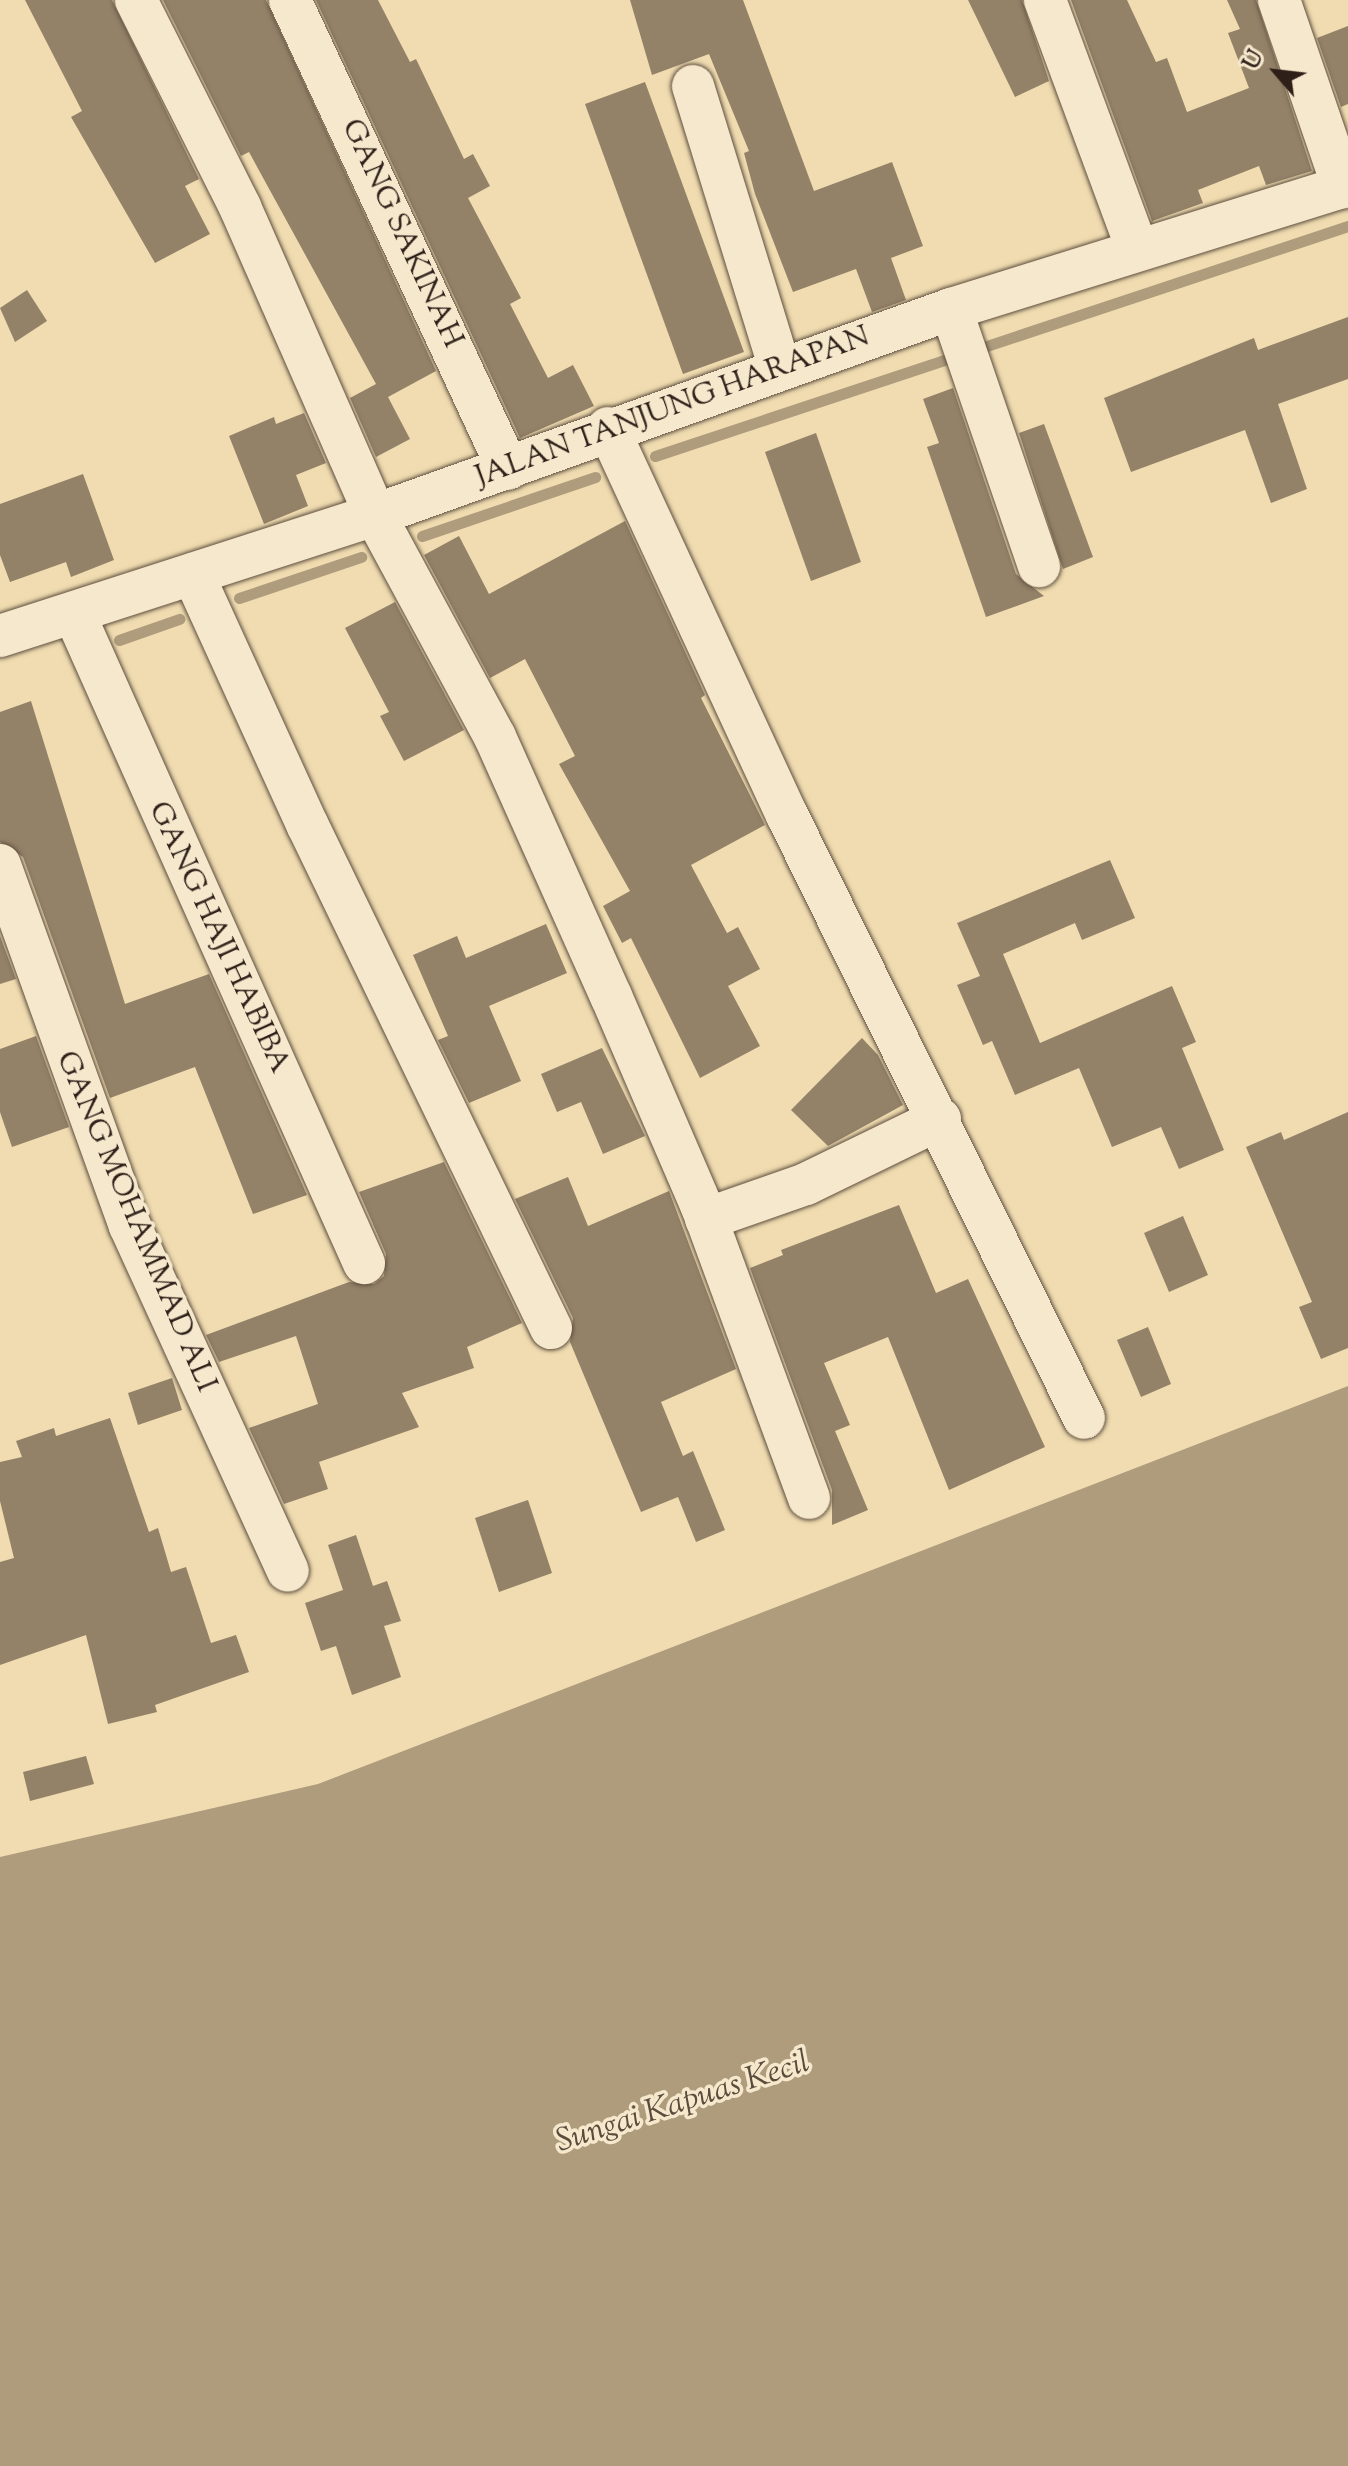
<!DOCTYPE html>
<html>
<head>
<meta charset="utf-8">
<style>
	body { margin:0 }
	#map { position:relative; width:1348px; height:2466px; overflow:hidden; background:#f0dcb0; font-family:"Sorts Mill Goudy",serif }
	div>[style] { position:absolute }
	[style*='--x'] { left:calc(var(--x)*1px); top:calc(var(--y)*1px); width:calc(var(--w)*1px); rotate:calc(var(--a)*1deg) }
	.water>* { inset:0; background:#ae9c7d }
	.stream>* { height:11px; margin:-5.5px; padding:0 5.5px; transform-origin:5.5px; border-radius:5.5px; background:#ae9c7d }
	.building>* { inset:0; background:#938168 }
	.roads { filter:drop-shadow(0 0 2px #5e4e3f) drop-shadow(0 0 2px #5e4e3f) }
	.minor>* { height:42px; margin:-21px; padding:0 21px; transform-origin:21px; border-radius:21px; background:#f5e8cc }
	span { translate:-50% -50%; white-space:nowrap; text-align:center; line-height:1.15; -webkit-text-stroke:7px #f5e8cc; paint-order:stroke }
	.street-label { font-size:30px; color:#2e1f19 }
	.water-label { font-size:32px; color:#5b4b3c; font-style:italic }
	.north { position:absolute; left:1236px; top:32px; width:80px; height:80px; -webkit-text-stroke:6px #f5e8cc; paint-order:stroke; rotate:298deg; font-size:22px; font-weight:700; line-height:32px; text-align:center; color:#2e1f19 }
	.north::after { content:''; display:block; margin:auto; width:28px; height:36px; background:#2e1f19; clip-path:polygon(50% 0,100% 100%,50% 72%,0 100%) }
</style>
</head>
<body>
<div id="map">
	<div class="water">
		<i style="clip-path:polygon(1348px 1386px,1348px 2466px,0 2466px,0 1857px,318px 1784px)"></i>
	</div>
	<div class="stream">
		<i style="--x:655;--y:456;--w:730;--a:-18.36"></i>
		<i style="--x:422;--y:536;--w:183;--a:-18.8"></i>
		<i style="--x:239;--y:598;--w:129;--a:-18.6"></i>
		<i style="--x:119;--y:640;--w:64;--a:-19.3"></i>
	</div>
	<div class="building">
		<i style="clip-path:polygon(25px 0,112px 0,199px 179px,185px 186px,210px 234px,155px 263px,71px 117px,82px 111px)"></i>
		<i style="clip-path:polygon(163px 0,266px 0,436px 371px,388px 397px,410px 439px,376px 457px,350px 398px,376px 384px,249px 152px,241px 156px)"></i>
		<i style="clip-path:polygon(316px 0,378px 0,410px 62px,416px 59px,464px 159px,473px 154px,490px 186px,468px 198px,521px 298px,510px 304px,548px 378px,573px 365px,594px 406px,520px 438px)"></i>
		<i style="clip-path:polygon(630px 0,743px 0,814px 191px,892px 162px,923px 246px,891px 258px,906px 300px,872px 312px,856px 269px,793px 292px,755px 194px,744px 153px,749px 151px,709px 54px,652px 75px)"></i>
		<i style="clip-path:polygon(968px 0,1022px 0,1049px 81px,1015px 97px)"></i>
		<i style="clip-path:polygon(1071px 0,1127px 0,1156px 62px,1167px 58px,1187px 112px,1249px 88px,1228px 33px,1240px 29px,1227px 0,1256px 0,1312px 171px,1266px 185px,1259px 166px,1198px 190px,1203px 203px,1152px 221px)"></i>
		<i style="clip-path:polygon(1348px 26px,1348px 104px,1341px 107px,1317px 38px)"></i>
		<i style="clip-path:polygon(645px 82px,744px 352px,683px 374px,585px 104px)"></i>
		<i style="clip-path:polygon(27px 290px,47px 321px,15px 342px,0 308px)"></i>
		<i style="clip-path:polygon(1348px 317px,1348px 379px,1278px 404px,1307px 489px,1271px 503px,1245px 430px,1131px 472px,1104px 398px,1254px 338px,1258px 350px)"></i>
		<i style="clip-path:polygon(953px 388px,1016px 574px,1044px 596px,986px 617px,927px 447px,939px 443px,923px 399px)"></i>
		<i style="clip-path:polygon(304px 413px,326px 463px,296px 475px,308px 506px,264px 524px,229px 436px,274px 417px,276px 424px)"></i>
		<i style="clip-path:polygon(1044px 424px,1093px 557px,1063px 569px,1019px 433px)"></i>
		<i style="clip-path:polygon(816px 433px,861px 562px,811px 581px,765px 452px)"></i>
		<i style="clip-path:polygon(83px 474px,114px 560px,71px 577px,66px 562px,10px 582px,0 555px,0 504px)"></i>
		<i style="clip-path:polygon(625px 521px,705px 695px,701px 698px,765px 825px,691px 865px,727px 933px,738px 927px,760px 969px,728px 986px,760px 1046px,700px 1078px,631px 938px,622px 943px,603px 906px,630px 891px,559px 764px,575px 756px,525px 659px,490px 678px,424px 555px,459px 536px,489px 594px)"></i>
		<i style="clip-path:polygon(395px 602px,464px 730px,404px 761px,380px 716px,389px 712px,345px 628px)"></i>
		<i style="clip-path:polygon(31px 701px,125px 1004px,209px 974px,307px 1195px,253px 1214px,195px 1067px,110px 1098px,23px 857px,0 842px,0 712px)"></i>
		<i style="clip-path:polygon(1110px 860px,1135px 918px,1082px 940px,1075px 923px,1003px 954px,1040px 1043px,1172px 986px,1196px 1042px,1182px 1048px,1224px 1150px,1179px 1169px,1161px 1127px,1112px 1147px,1079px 1068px,1015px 1095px,992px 1041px,983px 1045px,957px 985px,980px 976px,957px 923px)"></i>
		<i style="clip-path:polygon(546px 924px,567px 973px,489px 1006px,521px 1081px,469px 1103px,438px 1040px,448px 1036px,413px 955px,457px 936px,466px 958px)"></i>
		<i style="clip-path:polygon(0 936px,16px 979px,0 984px)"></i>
		<i style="clip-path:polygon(36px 1036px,69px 1127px,12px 1147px,0 1112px,0 1049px)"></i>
		<i style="clip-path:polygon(862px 1038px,878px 1055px,903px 1105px,828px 1146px,791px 1110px)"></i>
		<i style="clip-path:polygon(602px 1048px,645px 1136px,603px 1154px,581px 1102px,557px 1112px,541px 1074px)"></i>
		<i style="clip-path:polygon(1348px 1112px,1348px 1348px,1321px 1359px,1299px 1307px,1312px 1302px,1246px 1147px,1281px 1132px,1284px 1140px)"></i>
		<i style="clip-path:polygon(444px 1162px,522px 1323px,467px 1347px,474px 1368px,402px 1393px,419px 1427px,319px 1462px,328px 1489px,284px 1504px,249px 1428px,318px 1404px,296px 1336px,219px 1362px,206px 1335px,349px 1282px,374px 1284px,384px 1276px,386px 1254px,359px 1192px)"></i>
		<i style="clip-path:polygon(568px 1177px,588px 1226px,669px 1191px,736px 1369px,661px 1402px,683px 1456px,693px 1451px,725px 1530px,696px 1542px,678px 1497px,641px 1512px,570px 1342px,573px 1318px,515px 1199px)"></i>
		<i style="clip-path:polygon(899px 1205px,936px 1293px,968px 1279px,1045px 1447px,949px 1490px,888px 1337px,824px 1363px,850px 1425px,835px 1431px,868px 1510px,832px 1525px,832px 1490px,750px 1268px,783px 1255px,781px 1250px)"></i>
		<i style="clip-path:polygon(1183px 1216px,1208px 1275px,1169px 1292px,1144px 1233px)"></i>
		<i style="clip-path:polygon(1148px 1327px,1171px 1384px,1141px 1397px,1117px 1340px)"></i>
		<i style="clip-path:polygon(172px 1378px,182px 1410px,138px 1425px,128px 1393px)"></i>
		<i style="clip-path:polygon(110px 1418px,149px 1532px,158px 1528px,171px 1572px,186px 1567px,211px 1643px,236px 1635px,249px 1672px,155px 1705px,157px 1712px,108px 1724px,86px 1635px,0 1665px,0 1562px,14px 1558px,0 1501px,0 1462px,22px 1457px,16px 1441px,54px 1428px,56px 1436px)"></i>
		<i style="clip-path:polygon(528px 1500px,552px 1573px,499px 1592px,475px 1518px)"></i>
		<i style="clip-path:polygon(356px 1535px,373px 1586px,387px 1581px,401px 1621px,384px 1626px,401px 1677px,352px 1695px,336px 1646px,321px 1651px,305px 1603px,343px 1590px,328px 1545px)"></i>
		<i style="clip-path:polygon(86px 1756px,94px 1784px,30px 1801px,23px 1772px)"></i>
	</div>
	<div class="roads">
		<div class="minor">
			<i style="--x:136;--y:0;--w:232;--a:63.3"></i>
			<i style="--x:240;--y:207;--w:336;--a:66.3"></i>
			<i style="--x:375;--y:515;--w:252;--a:61.6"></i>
			<i style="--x:495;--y:737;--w:284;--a:65.9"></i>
			<i style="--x:611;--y:996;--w:230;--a:66.7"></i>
			<i style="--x:702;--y:1207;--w:310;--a:69.8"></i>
			<i style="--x:290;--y:0;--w:517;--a:65.07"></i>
			<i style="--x:1045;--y:0;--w:265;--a:69.7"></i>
			<i style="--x:1279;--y:0;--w:198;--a:71.1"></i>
			<i style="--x:693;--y:86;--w:295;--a:72.9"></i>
			<i style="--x:951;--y:309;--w:272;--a:71.1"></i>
			<i style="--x:608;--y:428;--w:426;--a:65.2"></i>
			<i style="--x:787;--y:815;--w:672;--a:63.78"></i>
			<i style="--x:193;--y:574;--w:275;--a:65.5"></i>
			<i style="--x:307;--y:824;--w:560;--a:64.17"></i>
			<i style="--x:74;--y:613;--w:712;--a:65.96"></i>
			<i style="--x:0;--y:636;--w:394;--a:-17.9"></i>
			<i style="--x:375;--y:515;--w:612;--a:-19.68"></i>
			<i style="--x:951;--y:309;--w:416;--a:-17.3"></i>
			<i style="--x:0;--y:865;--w:384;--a:70.2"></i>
			<i style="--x:130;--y:1226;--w:379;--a:65.4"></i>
			<i style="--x:706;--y:1219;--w:106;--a:-19.3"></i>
			<i style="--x:806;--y:1184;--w:149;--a:-25.9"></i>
		</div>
	</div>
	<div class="street-label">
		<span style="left:401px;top:234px;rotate:65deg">GANG SAKINAH</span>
		<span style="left:673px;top:408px;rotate:-20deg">JALAN TANJUNG HARAPAN</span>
		<span style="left:218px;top:938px;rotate:65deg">GANG HAJI HABIBA</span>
		<span style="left:135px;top:1222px;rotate:67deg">GANG MOHAMMAD ALI</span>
	</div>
	<div class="water-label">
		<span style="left:683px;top:2103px;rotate:-18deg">Sungai Kapuas Kecil</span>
	</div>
	<div class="north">U</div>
</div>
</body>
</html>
